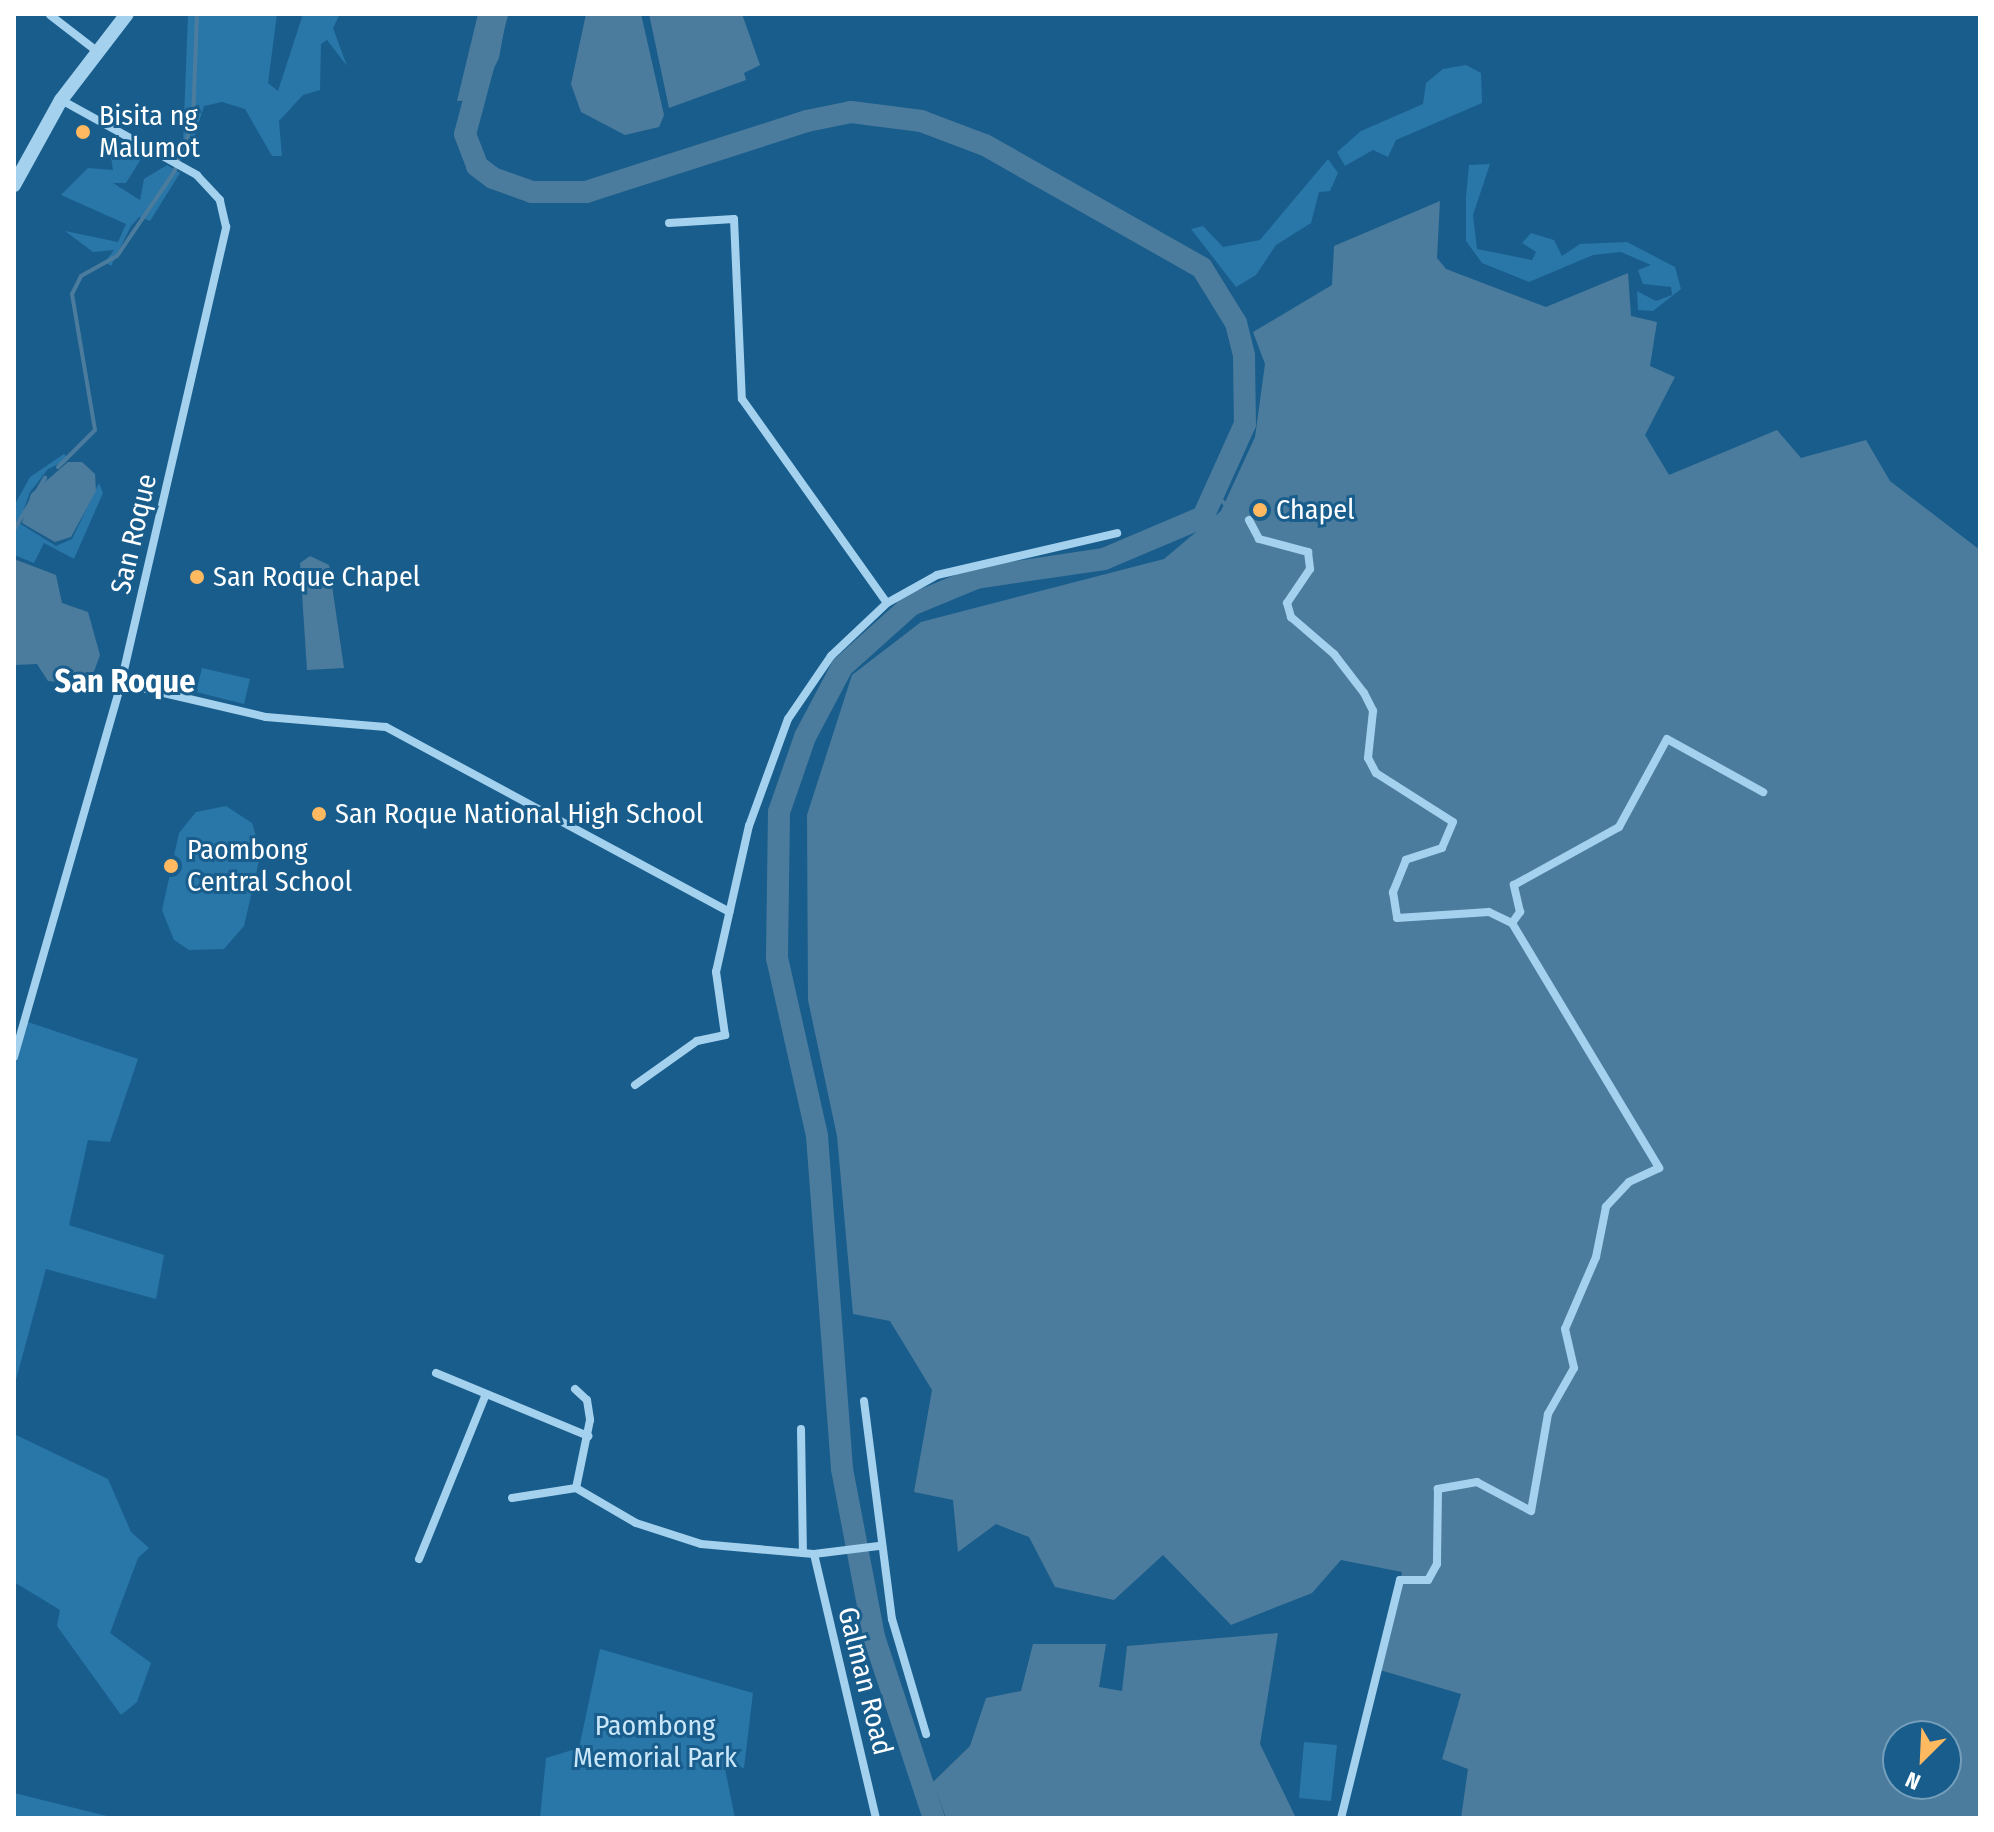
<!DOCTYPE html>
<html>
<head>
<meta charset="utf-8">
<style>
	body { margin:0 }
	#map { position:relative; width:1994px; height:1832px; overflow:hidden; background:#195d8c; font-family:"Fira Sans Condensed",sans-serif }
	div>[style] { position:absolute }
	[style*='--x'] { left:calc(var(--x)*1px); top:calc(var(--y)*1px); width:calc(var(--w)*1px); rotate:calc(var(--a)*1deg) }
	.green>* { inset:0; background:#2976a8 }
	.water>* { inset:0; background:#4c7c9d }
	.stream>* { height:4px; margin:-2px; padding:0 2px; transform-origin:2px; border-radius:2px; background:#4c7c9d }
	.river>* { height:22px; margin:-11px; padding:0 11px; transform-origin:11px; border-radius:11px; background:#4c7c9d }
	.minor>* { height:8px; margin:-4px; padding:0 4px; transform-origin:4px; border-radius:4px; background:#a4d1ee }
	.tertiary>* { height:14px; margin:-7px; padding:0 7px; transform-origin:7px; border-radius:7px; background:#a4d1ee }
	.dots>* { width:22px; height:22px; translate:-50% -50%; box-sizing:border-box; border:4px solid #195d8c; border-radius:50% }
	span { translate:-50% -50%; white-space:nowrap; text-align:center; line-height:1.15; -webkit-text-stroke:6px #195d8c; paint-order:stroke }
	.poi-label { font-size:28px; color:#fff }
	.left { translate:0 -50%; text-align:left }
	.street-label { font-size:28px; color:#fff }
	.park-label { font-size:28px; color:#cae7fa }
	.quarter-label { font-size:32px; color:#fff; font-weight:700 }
	.frame { position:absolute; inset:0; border:16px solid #fff; pointer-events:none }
	.north { position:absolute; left:1882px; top:1720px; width:80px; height:80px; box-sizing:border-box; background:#195d8c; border:2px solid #759eba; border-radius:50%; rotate:204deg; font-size:22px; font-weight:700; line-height:32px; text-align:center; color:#fff }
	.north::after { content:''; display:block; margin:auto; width:28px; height:36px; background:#ffb961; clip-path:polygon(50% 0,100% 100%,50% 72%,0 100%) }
</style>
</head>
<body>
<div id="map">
	<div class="green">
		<i style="clip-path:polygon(188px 14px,277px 14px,268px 83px,278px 91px,303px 14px,340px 14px,333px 28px,347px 66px,327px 40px,321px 44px,320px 90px,303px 95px,279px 121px,282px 156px,272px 156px,245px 109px,222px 102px,204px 106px,194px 138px,183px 144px)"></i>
		<i style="clip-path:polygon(1466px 65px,1481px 73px,1482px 103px,1396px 140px,1388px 157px,1373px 150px,1345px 166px,1337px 152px,1361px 131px,1423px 104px,1426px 83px,1443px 69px)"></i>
		<i style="clip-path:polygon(108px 137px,144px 154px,126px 183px,113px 183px,140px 200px,144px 179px,167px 165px,180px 173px,150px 221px,139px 217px,131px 226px,111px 266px,105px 262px,114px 250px,93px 252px,65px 231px,118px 242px,126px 224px,61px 195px,88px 168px,113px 170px)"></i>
		<i style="clip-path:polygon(1328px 159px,1338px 173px,1330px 191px,1319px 192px,1311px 223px,1276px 245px,1256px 275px,1236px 287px,1191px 229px,1203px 226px,1223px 247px,1260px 240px)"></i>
		<i style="clip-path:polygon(1490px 164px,1473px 215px,1477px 249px,1532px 260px,1536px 252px,1522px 243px,1531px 233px,1554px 240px,1562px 256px,1580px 244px,1627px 242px,1675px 267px,1681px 289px,1653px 311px,1638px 310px,1637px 291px,1656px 301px,1672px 295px,1671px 287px,1643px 284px,1638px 270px,1651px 265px,1621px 252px,1593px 255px,1529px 282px,1482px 263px,1466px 241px,1466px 197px,1469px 165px)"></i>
		<i style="clip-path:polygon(64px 454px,69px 459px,48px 469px,30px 492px,19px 523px,56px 546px,72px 539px,99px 483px,103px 493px,74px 559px,44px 543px,34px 563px,14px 555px,14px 506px,30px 477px)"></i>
		<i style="clip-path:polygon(202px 668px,250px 679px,244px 704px,196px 692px)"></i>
		<i style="clip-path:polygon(226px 806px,252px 823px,261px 852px,244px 926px,224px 949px,189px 950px,174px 940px,162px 910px,179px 833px,196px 812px)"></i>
		<i style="clip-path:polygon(28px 1022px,138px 1059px,110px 1142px,88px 1140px,69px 1225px,164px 1255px,156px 1299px,46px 1269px,14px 1387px,14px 1069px)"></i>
		<i style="clip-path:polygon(14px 1434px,108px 1479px,131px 1532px,149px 1548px,138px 1558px,110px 1633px,151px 1663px,137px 1702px,121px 1715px,57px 1626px,60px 1610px,14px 1582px)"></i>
		<i style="clip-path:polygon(600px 1649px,753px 1693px,744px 1768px,724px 1764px,735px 1818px,540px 1818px,546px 1758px,579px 1748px)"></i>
		<i style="clip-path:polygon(1304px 1742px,1337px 1745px,1331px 1801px,1299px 1798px)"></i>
		<i style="clip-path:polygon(14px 1793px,115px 1818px,14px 1818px)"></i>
	</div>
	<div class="water">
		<i style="clip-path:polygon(478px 14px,507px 14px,499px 58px,478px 100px,457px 101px)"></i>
		<i style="clip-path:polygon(586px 14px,641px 14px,664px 115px,659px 127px,625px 135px,581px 112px,571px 84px)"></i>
		<i style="clip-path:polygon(649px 14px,742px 14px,760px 65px,744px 73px,746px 80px,669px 108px)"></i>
		<i style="clip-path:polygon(evenodd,1440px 201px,1437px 258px,1446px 269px,1546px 307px,1628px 273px,1631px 316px,1657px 322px,1650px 366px,1675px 377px,1645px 435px,1669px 475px,1777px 430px,1801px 458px,1866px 440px,1890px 481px,1980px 550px,1980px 1818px,1461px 1818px,1468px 1769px,1442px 1759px,1461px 1694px,1380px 1670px,1402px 1572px,1341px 1560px,1312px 1593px,1231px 1625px,1163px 1555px,1114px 1600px,1055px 1587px,1029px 1537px,996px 1524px,958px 1552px,953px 1500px,914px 1492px,932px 1390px,890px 1321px,853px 1314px,837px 1136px,808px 1000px,807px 815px,852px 675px,921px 622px,1164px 559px,1221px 511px,1255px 437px,1265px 364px,1253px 332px,1332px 285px,1334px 246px,1440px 201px,1898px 1736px,1946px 1736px,1946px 1784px,1898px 1784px,1898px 1736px)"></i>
		<i style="clip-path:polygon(68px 462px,82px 462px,95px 474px,96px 491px,71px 537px,55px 542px,22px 523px,31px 494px)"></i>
		<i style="clip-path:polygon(310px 556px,329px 565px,344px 668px,307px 670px,300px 563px)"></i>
		<i style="clip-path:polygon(14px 559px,56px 575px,62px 603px,88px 612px,100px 655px,89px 685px,48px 681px,37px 664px,14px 665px)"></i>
		<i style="clip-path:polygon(1278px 1633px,1260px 1744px,1296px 1818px,946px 1818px,933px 1782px,970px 1746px,986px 1698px,1021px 1691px,1033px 1644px,1106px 1644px,1099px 1687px,1122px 1691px,1127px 1646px)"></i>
	</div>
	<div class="stream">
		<i style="--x:58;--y:467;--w:52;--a:-45"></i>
		<i style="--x:95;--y:430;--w:138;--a:-99.6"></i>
		<i style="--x:72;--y:294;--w:20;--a:-63"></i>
		<i style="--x:81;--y:276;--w:41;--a:-29.1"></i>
		<i style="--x:117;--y:256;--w:102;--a:-55.8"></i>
		<i style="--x:174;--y:172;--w:53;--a:-69.2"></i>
		<i style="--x:193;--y:122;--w:108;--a:-87.9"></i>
		<i style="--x:1217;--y:496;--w:14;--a:45"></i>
		<i style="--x:14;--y:530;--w:61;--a:-59.2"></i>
	</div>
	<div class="river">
		<i style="--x:497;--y:14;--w:124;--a:104.9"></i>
		<i style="--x:465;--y:134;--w:34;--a:69"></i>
		<i style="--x:477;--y:166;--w:20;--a:37"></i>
		<i style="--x:493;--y:178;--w:41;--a:19.7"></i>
		<i style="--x:532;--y:192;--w:54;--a:0"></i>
		<i style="--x:586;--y:192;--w:232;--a:-17.8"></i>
		<i style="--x:807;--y:121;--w:45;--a:-11.6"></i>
		<i style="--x:851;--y:112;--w:71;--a:7.3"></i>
		<i style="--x:921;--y:121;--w:68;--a:20.6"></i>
		<i style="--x:985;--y:145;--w:249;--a:29.5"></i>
		<i style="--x:1202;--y:268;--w:65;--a:58.3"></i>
		<i style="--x:1236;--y:323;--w:34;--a:76"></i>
		<i style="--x:1244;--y:356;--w:68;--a:89.2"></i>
		<i style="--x:1245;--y:424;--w:102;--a:114.3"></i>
		<i style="--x:1203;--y:517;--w:108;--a:157"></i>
		<i style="--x:1104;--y:559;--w:129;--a:171.6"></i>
		<i style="--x:976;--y:578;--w:70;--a:157.4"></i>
		<i style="--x:911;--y:605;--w:93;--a:138.1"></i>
		<i style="--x:842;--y:667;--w:79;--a:117.9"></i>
		<i style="--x:805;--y:737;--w:79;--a:109.1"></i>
		<i style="--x:779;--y:812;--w:146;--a:90.8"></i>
		<i style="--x:777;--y:958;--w:182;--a:77.3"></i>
		<i style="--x:817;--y:1136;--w:334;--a:85.7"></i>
		<i style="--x:842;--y:1469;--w:171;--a:79.2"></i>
		<i style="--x:874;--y:1637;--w:191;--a:71.7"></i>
	</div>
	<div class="minor">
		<i style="--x:50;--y:15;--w:61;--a:37.6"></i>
		<i style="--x:669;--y:223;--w:65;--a:-3.5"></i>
		<i style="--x:734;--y:219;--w:180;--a:87.5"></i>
		<i style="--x:742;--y:399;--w:250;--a:54.6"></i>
		<i style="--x:1249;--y:520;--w:21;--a:62"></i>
		<i style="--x:1259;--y:539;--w:51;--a:14.9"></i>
		<i style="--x:1308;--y:552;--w:17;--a:83"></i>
		<i style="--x:1310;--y:569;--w:41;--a:124.1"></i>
		<i style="--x:1287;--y:603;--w:15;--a:74"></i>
		<i style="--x:1291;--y:617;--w:57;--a:40.7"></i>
		<i style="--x:1334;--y:654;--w:49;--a:52.4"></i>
		<i style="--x:1364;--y:693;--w:20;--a:63"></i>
		<i style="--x:1373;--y:711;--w:47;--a:96.1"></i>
		<i style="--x:1368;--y:758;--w:17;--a:62"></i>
		<i style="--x:1376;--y:773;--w:91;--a:32.5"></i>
		<i style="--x:1453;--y:822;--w:28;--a:113"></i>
		<i style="--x:1442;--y:848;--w:38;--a:162"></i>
		<i style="--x:1406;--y:860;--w:35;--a:112"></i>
		<i style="--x:1393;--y:892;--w:26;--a:81"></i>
		<i style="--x:1397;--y:918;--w:92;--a:-3.7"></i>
		<i style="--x:1489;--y:912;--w:25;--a:26"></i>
		<i style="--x:1512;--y:923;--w:286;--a:59"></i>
		<i style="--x:1659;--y:1168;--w:33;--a:155"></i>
		<i style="--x:1629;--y:1182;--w:34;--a:133"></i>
		<i style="--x:1606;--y:1207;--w:51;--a:101.3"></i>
		<i style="--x:1596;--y:1257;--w:78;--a:113.3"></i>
		<i style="--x:1565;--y:1329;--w:40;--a:77"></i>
		<i style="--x:1574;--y:1368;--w:53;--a:119.5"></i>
		<i style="--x:1548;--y:1414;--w:98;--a:99.9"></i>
		<i style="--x:1531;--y:1511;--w:61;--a:-151.8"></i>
		<i style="--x:1477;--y:1482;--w:40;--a:170"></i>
		<i style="--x:1438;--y:1489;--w:75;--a:90.8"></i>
		<i style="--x:1437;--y:1564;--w:18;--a:119"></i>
		<i style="--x:1428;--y:1580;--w:28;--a:180"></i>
		<i style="--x:1400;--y:1580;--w:245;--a:103.9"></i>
		<i style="--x:121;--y:683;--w:149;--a:13.2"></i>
		<i style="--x:266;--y:717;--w:120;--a:4.8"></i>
		<i style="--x:386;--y:727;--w:390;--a:28.3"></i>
		<i style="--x:1512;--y:923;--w:14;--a:-54"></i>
		<i style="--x:1520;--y:912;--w:28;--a:-103"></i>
		<i style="--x:1514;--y:885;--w:120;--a:-28.9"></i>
		<i style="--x:1619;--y:827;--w:100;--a:-61.4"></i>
		<i style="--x:1667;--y:739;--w:110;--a:28.9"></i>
		<i style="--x:14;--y:1057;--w:389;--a:-74"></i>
		<i style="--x:121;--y:683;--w:468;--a:-77"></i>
		<i style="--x:226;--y:227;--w:28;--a:-103"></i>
		<i style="--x:220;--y:200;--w:34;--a:-133"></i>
		<i style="--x:197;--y:175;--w:155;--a:-151.1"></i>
		<i style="--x:635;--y:1085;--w:76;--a:-35.4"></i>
		<i style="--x:697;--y:1041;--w:29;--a:-12"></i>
		<i style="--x:725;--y:1035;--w:64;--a:-98.1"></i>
		<i style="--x:716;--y:972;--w:150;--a:-77.3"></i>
		<i style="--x:749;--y:826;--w:114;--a:-70"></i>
		<i style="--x:788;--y:719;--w:76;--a:-55.7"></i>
		<i style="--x:831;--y:656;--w:77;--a:-43.4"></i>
		<i style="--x:887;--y:603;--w:57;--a:-29.2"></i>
		<i style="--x:937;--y:575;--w:185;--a:-13.1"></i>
		<i style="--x:436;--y:1373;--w:165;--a:22.5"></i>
		<i style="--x:575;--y:1389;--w:16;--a:43"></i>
		<i style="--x:587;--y:1400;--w:20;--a:81"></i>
		<i style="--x:590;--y:1420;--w:69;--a:101.6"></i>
		<i style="--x:576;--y:1488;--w:69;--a:30.3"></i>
		<i style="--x:636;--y:1523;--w:68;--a:17.9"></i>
		<i style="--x:701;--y:1544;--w:113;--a:5.1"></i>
		<i style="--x:814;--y:1554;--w:65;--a:-7"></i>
		<i style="--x:864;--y:1401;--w:220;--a:82.7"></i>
		<i style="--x:892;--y:1619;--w:120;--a:73.5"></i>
		<i style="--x:801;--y:1429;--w:124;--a:89.1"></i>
		<i style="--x:512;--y:1498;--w:65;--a:-8.9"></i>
		<i style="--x:814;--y:1554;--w:271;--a:76.8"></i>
		<i style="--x:419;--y:1559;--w:178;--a:-67.9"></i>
	</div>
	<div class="tertiary">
		<i style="--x:14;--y:185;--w:97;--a:-61.1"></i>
		<i style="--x:61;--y:100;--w:108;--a:-52.5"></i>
	</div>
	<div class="dots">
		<i style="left:83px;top:132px;background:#ffb961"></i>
		<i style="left:1260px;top:510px;background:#ffb961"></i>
		<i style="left:197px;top:577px;background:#ffb961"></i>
		<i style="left:319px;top:814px;background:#ffb961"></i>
		<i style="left:171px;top:866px;background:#ffb961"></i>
	</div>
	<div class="poi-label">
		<span class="left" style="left:99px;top:132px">Bisita ng<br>Malumot</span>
		<span class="left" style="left:1276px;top:510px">Chapel</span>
		<span class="left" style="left:213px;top:577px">San Roque Chapel</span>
		<span class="left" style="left:335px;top:814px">San Roque National High School</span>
		<span class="left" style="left:187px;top:866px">Paombong<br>Central School</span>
	</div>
	<div class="street-label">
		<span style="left:134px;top:534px;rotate:-77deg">San Roque</span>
		<span style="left:865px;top:1681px;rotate:76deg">Galman Road</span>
	</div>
	<div class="park-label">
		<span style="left:655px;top:1742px">Paombong<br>Memorial Park</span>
	</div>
	<div class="quarter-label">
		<span style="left:125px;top:681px">San Roque</span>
	</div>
	<div class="frame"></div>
	<div class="north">N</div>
</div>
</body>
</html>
